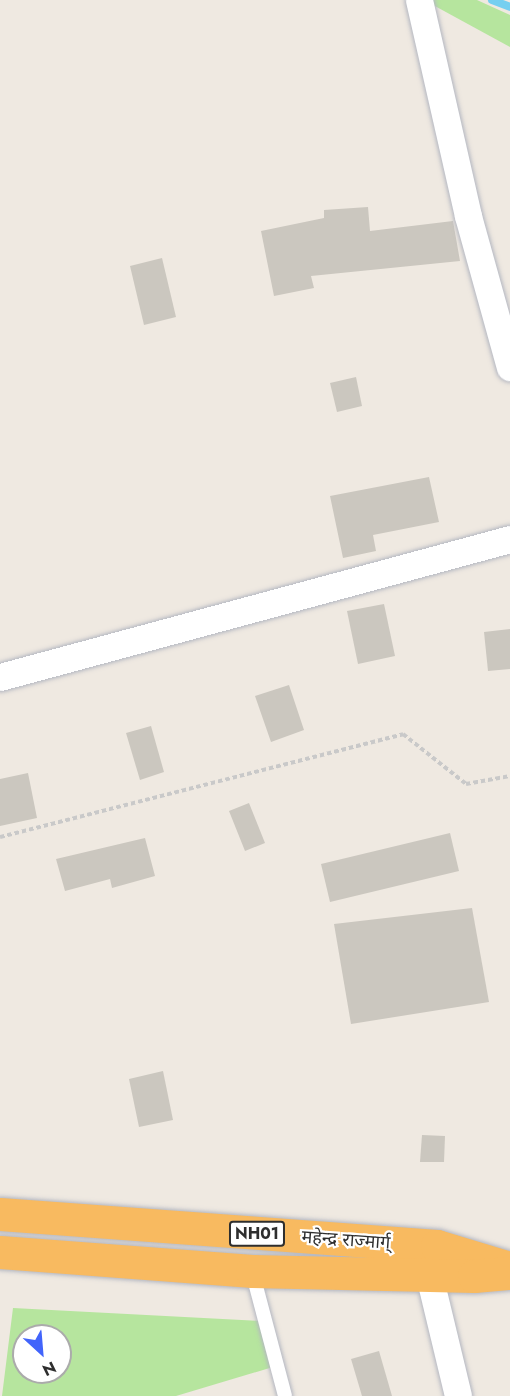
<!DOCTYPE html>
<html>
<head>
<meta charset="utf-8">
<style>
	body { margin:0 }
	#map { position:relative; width:510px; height:1396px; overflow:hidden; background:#efe9e1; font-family:Jost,"Noto Sans Devanagari",sans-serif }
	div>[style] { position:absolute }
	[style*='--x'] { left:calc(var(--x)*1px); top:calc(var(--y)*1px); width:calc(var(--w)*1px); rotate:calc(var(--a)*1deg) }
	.green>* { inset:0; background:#b6e59e }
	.stream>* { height:8px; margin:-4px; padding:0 4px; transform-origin:4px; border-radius:4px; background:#75cff0 }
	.building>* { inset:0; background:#cbc7bf }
	.path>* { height:4px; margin-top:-2px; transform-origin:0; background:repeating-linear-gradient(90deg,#c9c9c9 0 4.5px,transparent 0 7.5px) }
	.roads { filter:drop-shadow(0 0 2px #b4b7c1) drop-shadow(0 0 2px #b4b7c1) }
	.service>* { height:14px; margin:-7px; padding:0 7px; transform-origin:7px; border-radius:7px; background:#fff }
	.minor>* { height:27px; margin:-13.5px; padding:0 13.5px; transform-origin:13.5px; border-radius:13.5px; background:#fff }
	.trunk>* { height:33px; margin:-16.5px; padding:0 16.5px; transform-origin:16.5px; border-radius:16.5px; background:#f8ba60 }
	span { translate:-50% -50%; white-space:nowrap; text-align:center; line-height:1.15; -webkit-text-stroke:4.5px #fff; paint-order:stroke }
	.shield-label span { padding:2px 4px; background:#fff; border:2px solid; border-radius:4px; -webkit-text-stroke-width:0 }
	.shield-label { font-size:16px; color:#2e2e2e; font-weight:700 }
	.street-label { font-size:18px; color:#2e2e2e }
	.north { position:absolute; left:12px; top:1324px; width:60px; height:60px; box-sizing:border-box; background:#fff; border:2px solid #ababab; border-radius:50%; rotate:154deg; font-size:16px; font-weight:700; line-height:24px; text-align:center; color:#2e2e2e }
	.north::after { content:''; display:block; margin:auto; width:21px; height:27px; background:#4264fb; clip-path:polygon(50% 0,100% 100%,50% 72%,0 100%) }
</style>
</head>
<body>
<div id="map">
	<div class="green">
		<i style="clip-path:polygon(432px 0,477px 0,510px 15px,510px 47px,433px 5px)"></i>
		<i style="clip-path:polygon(evenodd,13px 1308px,263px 1321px,273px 1367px,176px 1396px,2px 1396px,13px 1308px,24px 1336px,60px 1336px,60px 1372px,24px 1372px,24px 1336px)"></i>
	</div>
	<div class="stream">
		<i style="--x:492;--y:0;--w:19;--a:21"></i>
	</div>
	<div class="building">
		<i style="clip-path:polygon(368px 207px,370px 231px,453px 221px,460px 261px,311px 276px,314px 288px,274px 296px,261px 231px,324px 218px,324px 210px)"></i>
		<i style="clip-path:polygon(162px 258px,176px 317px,144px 325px,130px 266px)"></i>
		<i style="clip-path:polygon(356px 377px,362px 406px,337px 412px,330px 383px)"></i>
		<i style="clip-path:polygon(429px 477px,439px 522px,373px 535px,376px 551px,343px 558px,330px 496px)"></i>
		<i style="clip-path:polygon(384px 604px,395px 656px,358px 664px,347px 611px)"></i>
		<i style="clip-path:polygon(510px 629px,510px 669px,488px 671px,484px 632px)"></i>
		<i style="clip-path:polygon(289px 685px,304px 730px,271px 742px,255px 696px)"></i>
		<i style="clip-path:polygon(151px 726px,164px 772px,140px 780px,126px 733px)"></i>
		<i style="clip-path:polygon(28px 773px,37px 818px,0 826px,0 779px)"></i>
		<i style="clip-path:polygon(249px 803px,265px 843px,245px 851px,229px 811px)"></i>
		<i style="clip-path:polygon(450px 833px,459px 871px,330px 902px,321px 864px)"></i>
		<i style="clip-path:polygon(145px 838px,155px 876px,112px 888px,110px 879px,65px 891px,56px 859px)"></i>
		<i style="clip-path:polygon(472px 908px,489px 1002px,351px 1024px,334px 924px)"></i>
		<i style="clip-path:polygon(163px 1071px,173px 1120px,139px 1127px,129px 1079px)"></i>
		<i style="clip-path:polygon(422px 1135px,445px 1136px,444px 1162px,420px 1162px)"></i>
		<i style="clip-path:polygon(379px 1351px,392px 1396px,362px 1396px,351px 1359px)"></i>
	</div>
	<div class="path">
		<i style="--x:0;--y:837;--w:416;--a:-14.3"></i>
		<i style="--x:403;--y:734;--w:80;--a:38.4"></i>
		<i style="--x:466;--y:784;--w:45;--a:-10.3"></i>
	</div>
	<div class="roads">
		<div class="service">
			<i style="--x:252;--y:1271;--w:129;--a:75.2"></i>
		</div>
		<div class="minor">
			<i style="--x:419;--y:0;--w:221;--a:77.2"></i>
			<i style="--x:468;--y:216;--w:157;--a:74.5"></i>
			<i style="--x:0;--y:677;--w:528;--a:-15.14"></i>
			<i style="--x:429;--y:1275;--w:124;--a:76.5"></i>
		</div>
		<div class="trunk">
			<i style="--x:0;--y:1214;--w:438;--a:4.2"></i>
			<i style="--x:437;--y:1246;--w:76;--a:16.8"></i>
			<i style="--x:0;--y:1252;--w:253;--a:4.3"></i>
			<i style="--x:252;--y:1271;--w:222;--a:1.3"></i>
			<i style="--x:474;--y:1276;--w:34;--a:-5"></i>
		</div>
	</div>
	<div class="shield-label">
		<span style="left:257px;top:1234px">NH01</span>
	</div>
	<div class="street-label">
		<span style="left:346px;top:1240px;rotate:4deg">महेन्द्र राज्मार्ग्</span>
	</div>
	<div class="north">N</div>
</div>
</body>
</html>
